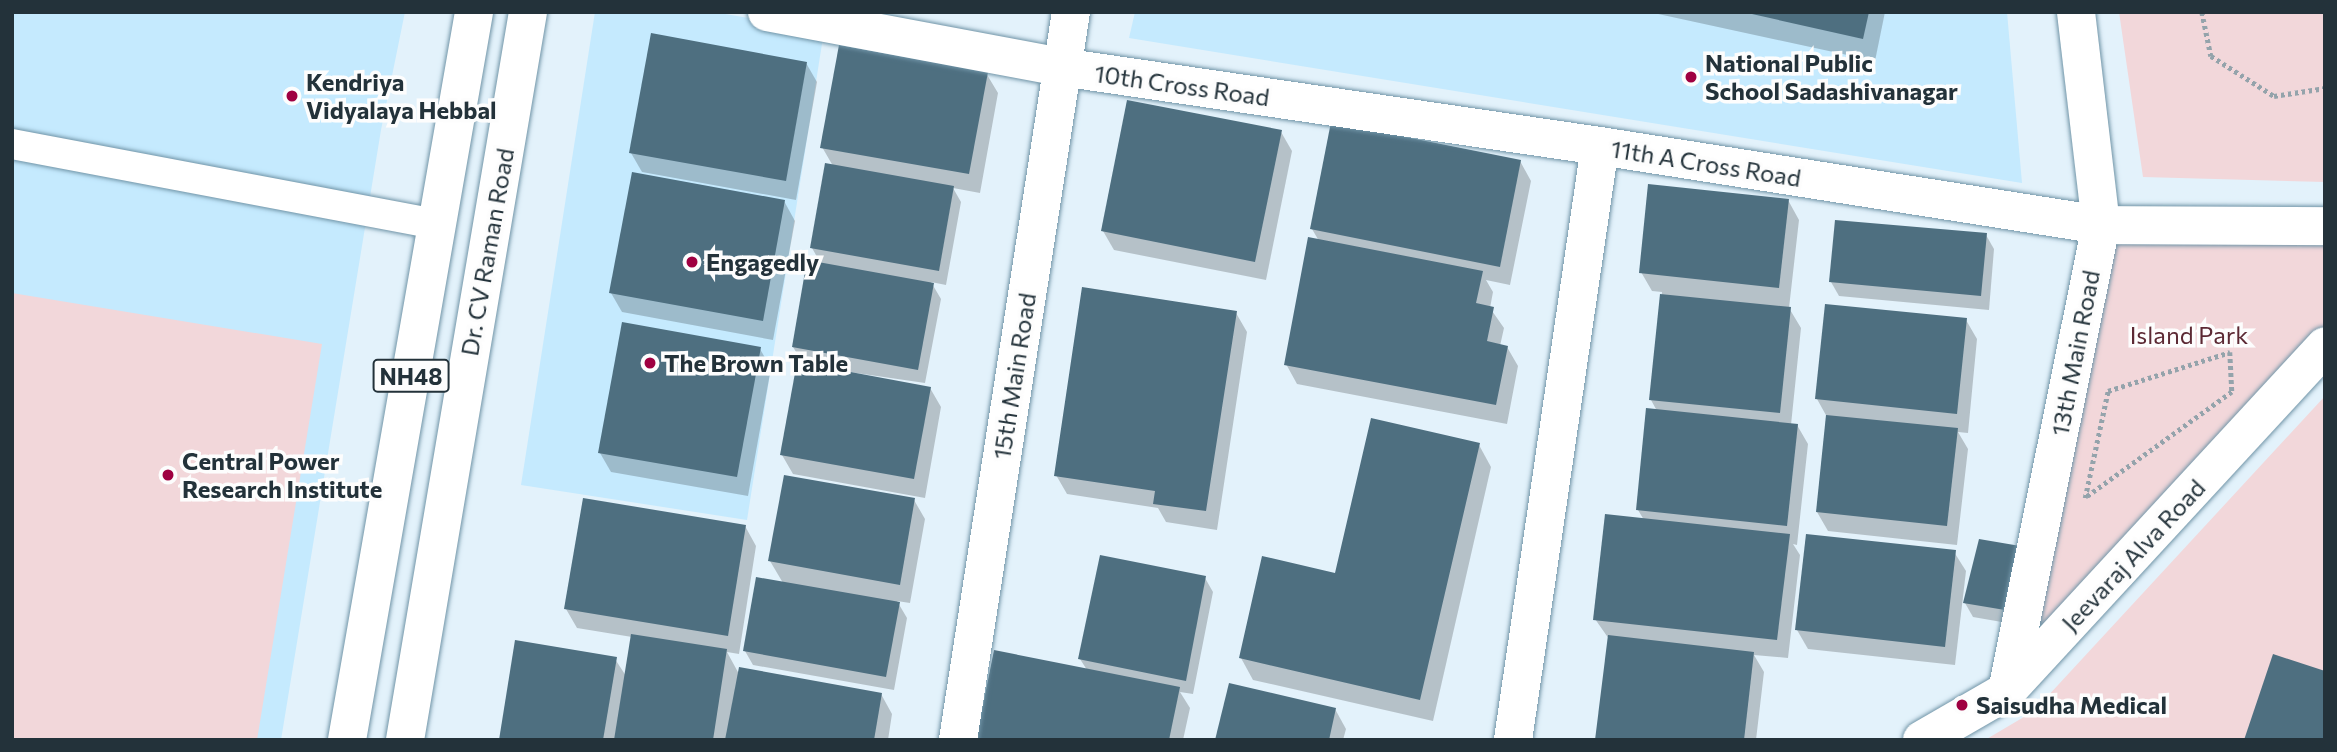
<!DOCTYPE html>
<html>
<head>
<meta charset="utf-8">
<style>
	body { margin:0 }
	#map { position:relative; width:2337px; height:752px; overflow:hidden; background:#e3f2fb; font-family:Commissioner,sans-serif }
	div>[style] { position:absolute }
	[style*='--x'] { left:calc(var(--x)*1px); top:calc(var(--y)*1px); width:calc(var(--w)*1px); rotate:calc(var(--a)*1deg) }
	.built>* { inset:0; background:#c5eafe }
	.green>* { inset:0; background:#f2d7da }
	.shadow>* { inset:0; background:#0003 }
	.building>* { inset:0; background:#4e6f80 }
	.path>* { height:4.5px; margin-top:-2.25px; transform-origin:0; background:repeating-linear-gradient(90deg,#94a3ab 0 3.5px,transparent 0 7px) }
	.roads { filter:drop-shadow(0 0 2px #7094a7) drop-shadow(0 0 2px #7094a7) }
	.service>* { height:30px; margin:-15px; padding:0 15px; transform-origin:15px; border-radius:15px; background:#fff }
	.minor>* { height:38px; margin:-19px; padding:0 19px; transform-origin:19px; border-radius:19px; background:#fff }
	.tertiary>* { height:38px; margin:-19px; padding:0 19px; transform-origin:19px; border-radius:19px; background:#fff }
	.trunk>* { height:38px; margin:-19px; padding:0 19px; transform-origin:19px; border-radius:19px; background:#fff }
	.dots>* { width:19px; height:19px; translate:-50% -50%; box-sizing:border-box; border:4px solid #fdfdfd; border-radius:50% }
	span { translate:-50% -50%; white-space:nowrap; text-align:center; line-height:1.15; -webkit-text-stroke:7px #fdfdfd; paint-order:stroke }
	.shield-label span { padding:2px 5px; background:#fdfdfd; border:2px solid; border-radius:5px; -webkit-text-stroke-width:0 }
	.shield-label { font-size:23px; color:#23323a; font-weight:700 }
	.poi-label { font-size:24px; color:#23323a; font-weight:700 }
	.left { translate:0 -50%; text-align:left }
	.street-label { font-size:24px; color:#23323a }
	.park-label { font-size:24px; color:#5c2934 }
	.frame { position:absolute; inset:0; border:14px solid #23323a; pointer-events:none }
</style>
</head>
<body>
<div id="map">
	<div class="built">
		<i style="clip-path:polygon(12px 12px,405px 12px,381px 130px,281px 740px,12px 740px)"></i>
		<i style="clip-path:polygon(595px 12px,714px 12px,824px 31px,747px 520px,521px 485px)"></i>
		<i style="clip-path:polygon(1135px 12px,2007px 12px,2022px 183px,1129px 38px)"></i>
	</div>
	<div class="green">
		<i style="clip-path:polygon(2119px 12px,2325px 12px,2325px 182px,2143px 177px)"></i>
		<i style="clip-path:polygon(2101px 225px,2325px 226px,2325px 346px,2007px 691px)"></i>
		<i style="clip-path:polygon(12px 293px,322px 344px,257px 740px,12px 740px)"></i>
		<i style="clip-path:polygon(2325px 396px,2325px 740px,1985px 740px,2034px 711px)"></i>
	</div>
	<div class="shadow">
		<i style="clip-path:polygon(1649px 12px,1885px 12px,1875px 61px)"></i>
		<i style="clip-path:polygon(806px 63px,817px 82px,796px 200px,642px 172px,631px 153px)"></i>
		<i style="clip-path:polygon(986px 73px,998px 93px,980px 193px,953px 188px,961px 202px,946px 285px,931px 282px,941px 299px,925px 383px,808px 366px,930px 388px,941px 407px,925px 498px,793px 474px,782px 455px,804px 365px,793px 347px,821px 264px,812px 248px,833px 166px,822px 147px)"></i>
		<i style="clip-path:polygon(1281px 132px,1292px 151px,1266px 280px,1114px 250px,1103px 231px)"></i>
		<i style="clip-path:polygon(1520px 161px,1531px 181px,1510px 285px,1486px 280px,1493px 292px,1490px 308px,1504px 328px,1500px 346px,1507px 347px,1518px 366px,1507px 424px,1297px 384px,1286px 364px,1319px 241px,1312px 229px)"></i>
		<i style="clip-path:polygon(1788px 200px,1799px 220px,1789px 308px,1801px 328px,1791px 425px,1797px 425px,1808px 444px,1797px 545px,1793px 544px,1800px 555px,1788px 658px,1754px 655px,1764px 672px,1756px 740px,1597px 740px,1609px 639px,1595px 619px,1644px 520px,1638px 510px,1657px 411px,1651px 400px,1662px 292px,1652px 291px,1641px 272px)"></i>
		<i style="clip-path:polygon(784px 201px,795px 221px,773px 340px,622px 312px,611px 293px)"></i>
		<i style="clip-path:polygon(1986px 235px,1994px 249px,1989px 310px,1839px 296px,1831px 282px)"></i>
		<i style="clip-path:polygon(1236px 313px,1247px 332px,1217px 530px,1166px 522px,1158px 508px,1067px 494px,1056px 475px)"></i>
		<i style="clip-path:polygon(1966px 320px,1977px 339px,1968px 433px,1958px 432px,1968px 449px,1957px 545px,1828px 531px,1817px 512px,1827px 417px,1817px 399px)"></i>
		<i style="clip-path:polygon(760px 349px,771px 368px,748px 496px,611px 472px,600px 453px)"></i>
		<i style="clip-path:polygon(1479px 445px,1491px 467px,1433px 721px,1253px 680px,1241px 658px)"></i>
		<i style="clip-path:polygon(914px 500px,925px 519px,910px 603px,897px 601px,907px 618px,894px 690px,753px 665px,745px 651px,783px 583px,770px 561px)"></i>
		<i style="clip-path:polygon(745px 526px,756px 546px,739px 654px,727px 652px,739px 674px,881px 694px,892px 714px,888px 740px,500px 740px,615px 659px,626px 676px,632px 637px,577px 628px,566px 609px)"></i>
		<i style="clip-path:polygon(1980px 541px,2019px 625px,1973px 617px,1965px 603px)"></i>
		<i style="clip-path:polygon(1954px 552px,1966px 571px,1955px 665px,1808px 649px,1797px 630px)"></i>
		<i style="clip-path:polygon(1205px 578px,1213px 592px,1193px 694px,1180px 692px,1190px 708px,1183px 740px,978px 740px,1087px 670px,1080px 659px)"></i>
		<i style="clip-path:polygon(1335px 709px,1346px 729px,1343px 740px,1217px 740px)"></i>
	</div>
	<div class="building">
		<i style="clip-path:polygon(1743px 12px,1869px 12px,1863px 39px)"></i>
		<i style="clip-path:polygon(651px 33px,807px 62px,786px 181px,629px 153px)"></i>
		<i style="clip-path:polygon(839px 45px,988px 72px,969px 174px,820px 148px)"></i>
		<i style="clip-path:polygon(1127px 100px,1282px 130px,1255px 262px,1101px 231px)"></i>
		<i style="clip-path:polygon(1331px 122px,1521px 160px,1500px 267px,1310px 229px)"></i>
		<i style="clip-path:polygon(825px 163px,954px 186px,939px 271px,810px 248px)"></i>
		<i style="clip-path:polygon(632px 172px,785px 200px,763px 321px,609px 293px)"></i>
		<i style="clip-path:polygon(1648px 184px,1789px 199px,1779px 288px,1639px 273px)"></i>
		<i style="clip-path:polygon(1835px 220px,1987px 233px,1981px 296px,1829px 282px)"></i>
		<i style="clip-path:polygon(1308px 237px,1483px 271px,1476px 303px,1494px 307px,1487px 341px,1508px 346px,1496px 405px,1284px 365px)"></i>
		<i style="clip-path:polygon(807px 260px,934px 283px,918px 370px,792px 347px)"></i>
		<i style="clip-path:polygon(1082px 287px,1237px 311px,1206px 511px,1153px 504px,1155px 491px,1054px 476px)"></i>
		<i style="clip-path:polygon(1660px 294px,1791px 307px,1780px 413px,1649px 400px)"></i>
		<i style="clip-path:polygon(1825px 304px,1967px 318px,1957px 414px,1815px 399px)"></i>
		<i style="clip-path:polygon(622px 322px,761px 347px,737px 477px,598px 453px)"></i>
		<i style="clip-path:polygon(797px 362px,931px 387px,914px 479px,780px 455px)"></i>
		<i style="clip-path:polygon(1646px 408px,1798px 424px,1787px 526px,1636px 510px)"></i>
		<i style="clip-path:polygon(1826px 415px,1958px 428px,1947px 526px,1816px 512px)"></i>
		<i style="clip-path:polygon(1371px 418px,1480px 443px,1420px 700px,1239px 658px,1262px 556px,1335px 573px)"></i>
		<i style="clip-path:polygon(784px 475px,915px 498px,900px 585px,768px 561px)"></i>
		<i style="clip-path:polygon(583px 498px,746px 525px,728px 636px,564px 609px)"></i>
		<i style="clip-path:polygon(1605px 514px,1790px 534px,1777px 640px,1593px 620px)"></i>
		<i style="clip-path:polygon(1806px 534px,1956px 550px,1945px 647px,1795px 630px)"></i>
		<i style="clip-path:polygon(1979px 539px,2026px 547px,2011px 611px,1963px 603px)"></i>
		<i style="clip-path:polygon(1100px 555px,1206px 576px,1186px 681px,1078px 659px)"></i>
		<i style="clip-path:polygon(756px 577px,900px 602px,886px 677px,743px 651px)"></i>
		<i style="clip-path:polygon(631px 634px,727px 649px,713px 740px,614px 740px)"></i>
		<i style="clip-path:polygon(1608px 635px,1754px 652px,1744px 740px,1595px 740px)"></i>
		<i style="clip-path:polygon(515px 640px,617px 657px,603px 740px,499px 740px)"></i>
		<i style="clip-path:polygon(994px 650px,1180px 687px,1169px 740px,976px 740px)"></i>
		<i style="clip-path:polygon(2273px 654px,2325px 671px,2325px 740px,2244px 740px)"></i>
		<i style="clip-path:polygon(739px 667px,882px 693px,874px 740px,725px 740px)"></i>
		<i style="clip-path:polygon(1229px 683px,1336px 708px,1329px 740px,1215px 740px)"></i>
	</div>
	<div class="path">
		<i style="--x:2202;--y:12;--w:45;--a:78.4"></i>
		<i style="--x:2211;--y:56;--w:75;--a:32.4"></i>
		<i style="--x:2274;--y:96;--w:52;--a:-8.9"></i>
		<i style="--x:2230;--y:352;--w:40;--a:87.1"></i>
		<i style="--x:2232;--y:392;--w:181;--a:144.2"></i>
		<i style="--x:2085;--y:498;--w:109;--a:-77.9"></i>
		<i style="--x:2108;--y:391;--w:128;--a:-17.7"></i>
	</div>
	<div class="roads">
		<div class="service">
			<i style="--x:12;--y:144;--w:435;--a:10.7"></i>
		</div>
		<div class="minor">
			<i style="--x:767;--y:12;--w:299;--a:10.6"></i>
			<i style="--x:1061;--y:67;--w:545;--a:8.34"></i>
			<i style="--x:2007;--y:691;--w:475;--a:-78.6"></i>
			<i style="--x:2101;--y:225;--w:214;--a:-96.7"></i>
			<i style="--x:958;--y:740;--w:737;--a:-81.18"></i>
			<i style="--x:1513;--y:740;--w:600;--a:-81.67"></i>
			<i style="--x:1600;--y:146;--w:507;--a:8.96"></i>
			<i style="--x:2101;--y:225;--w:224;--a:0.3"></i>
		</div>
		<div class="tertiary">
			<i style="--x:1922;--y:740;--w:98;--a:-30"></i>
			<i style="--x:2007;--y:691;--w:469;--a:-47.3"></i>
		</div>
		<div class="trunk">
			<i style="--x:347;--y:740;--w:739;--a:-80.1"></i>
			<i style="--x:405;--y:740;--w:738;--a:-80.41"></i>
		</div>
	</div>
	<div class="dots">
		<i style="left:1691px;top:77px;background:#9f0041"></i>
		<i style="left:292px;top:96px;background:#9f0041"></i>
		<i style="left:692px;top:262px;background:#9f0041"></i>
		<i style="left:650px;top:363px;background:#9f0041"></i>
		<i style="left:168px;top:475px;background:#9f0041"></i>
		<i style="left:1962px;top:705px;background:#9f0041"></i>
	</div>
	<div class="shield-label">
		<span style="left:411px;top:376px">NH48</span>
	</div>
	<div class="poi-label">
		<span class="left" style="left:1705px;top:77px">National Public<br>School Sadashivanagar</span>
		<span class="left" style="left:306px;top:96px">Kendriya<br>Vidyalaya Hebbal</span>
		<span class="left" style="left:706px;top:262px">Engagedly</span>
		<span class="left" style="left:664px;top:363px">The Brown Table</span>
		<span class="left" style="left:182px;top:475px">Central Power<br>Research Institute</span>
		<span class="left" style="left:1976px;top:705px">Saisudha Medical</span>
	</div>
	<div class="street-label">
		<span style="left:1182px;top:85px;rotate:8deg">10th Cross Road</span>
		<span style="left:1706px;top:163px;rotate:9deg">11th A Cross Road</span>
		<span style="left:487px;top:252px;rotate:-80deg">Dr. CV Raman Road</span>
		<span style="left:2075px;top:353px;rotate:-79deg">13th Main Road</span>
		<span style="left:1014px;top:376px;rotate:-81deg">15th Main Road</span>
		<span style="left:2133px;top:555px;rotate:-47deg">Jeevaraj Alva Road</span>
	</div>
	<div class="park-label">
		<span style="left:2189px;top:335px">Island Park</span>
	</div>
	<div class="frame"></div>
</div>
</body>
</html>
